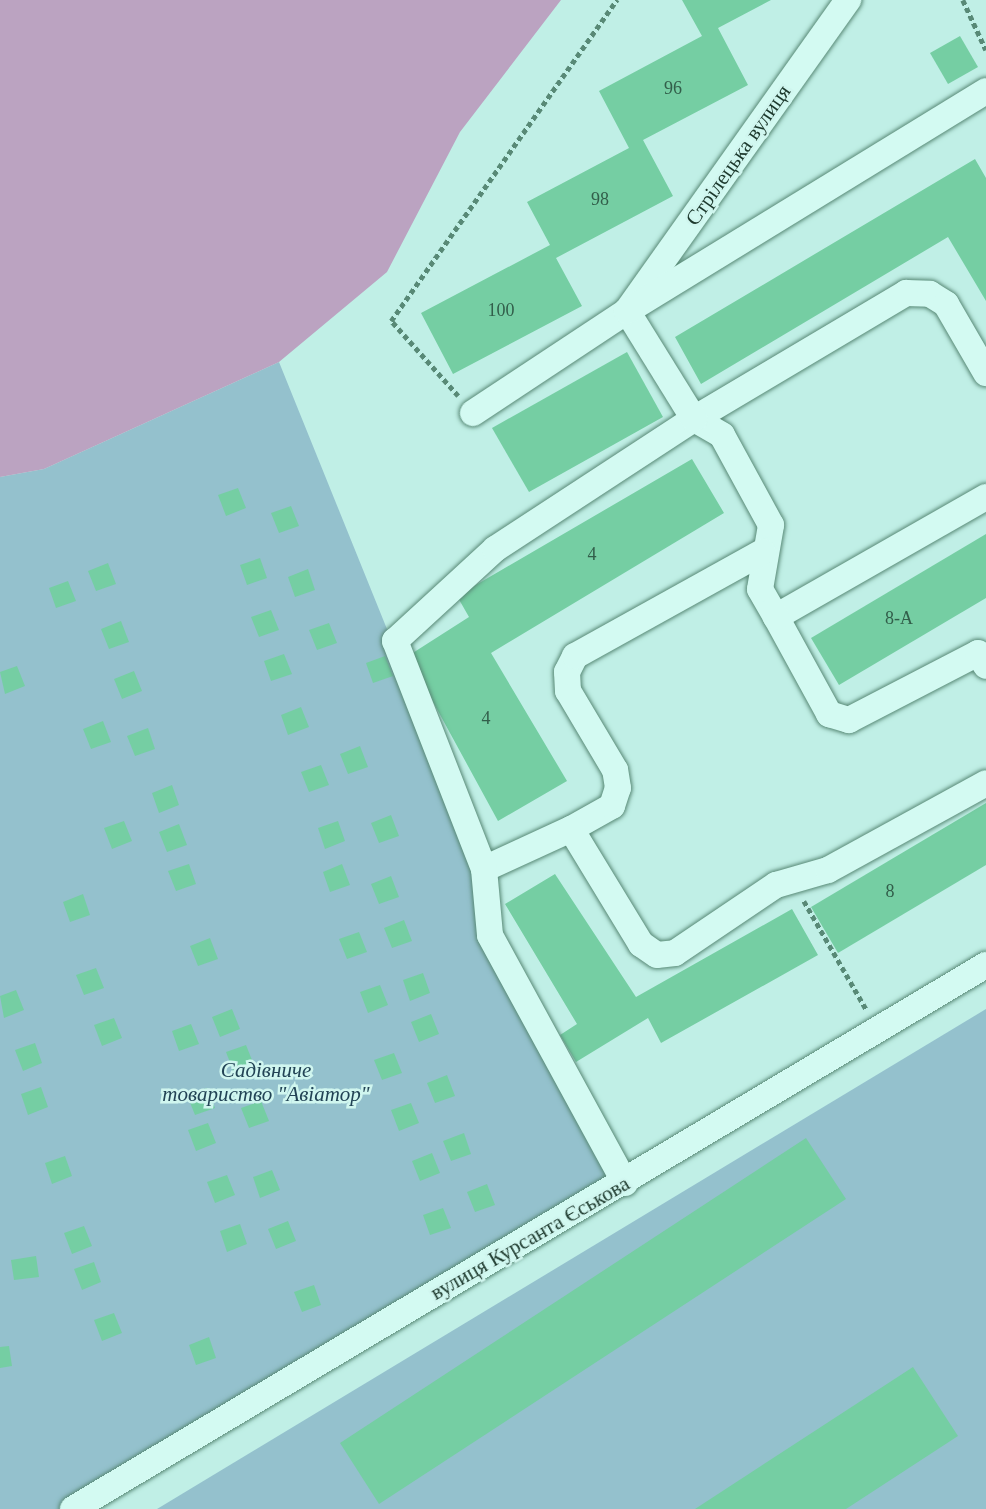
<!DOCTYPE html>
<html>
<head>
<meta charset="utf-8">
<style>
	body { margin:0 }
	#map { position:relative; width:986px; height:1509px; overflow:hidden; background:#c0efe6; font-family:Georgia,serif }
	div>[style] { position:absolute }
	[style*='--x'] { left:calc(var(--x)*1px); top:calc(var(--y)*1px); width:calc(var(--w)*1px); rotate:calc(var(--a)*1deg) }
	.green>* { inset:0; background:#94c1cd }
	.water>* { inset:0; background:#bba3c1 }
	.building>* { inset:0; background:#75cea3 }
	.path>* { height:4.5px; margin-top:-2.25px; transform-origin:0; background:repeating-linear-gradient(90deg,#588976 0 5px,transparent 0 8.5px) }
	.roads { filter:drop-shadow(0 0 2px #588976) drop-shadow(0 0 2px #588976) }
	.minor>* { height:26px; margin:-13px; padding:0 13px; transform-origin:13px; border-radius:13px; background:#d3faf2 }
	span { translate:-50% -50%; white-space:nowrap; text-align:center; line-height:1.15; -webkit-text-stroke:5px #d0f6ef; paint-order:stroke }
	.number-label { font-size:18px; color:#325e4a }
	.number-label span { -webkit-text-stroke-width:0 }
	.street-label { font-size:21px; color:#1c382c }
	.park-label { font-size:21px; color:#224355; font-style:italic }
</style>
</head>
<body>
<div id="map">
	<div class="green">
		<i style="clip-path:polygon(279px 362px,484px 869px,490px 935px,625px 1183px,73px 1509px,0 1509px,0 477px,44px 469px)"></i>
		<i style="clip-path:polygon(986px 1009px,986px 1509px,157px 1509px,772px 1138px)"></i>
	</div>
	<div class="water">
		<i style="clip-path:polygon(0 0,561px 0,460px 132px,387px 272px,279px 362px,44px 469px,0 477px)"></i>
	</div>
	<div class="building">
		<i style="clip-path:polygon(682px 0,771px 0,718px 28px,748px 85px,643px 140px,673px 196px,556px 258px,582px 306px,453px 374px,421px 313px,550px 245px,527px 202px,629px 148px,599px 91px,702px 36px)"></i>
		<i style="clip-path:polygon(960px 36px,978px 67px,948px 84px,930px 53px)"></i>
		<i style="clip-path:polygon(975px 159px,986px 178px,986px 301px,948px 237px,701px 384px,675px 337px)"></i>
		<i style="clip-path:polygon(627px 352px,663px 417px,529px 492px,492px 428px)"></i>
		<i style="clip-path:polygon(692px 459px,724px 513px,491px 653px,567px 781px,498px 821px,408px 656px,469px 617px,457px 596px)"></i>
		<i style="clip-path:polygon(238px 488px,246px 508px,226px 516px,218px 495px)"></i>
		<i style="clip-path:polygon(291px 506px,299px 526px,279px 533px,271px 513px)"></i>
		<i style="clip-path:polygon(986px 534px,986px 598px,839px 685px,811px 638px)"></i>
		<i style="clip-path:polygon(260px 558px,267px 578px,247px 585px,240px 565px)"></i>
		<i style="clip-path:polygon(108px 563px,116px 584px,96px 591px,88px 571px)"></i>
		<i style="clip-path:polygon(308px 569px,315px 590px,295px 597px,288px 577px)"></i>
		<i style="clip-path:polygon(68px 581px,76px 601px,56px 608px,49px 588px)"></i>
		<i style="clip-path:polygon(271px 610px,279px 630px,259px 637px,251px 617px)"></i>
		<i style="clip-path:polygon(121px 621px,129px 642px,109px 649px,101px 629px)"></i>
		<i style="clip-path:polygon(329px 623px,337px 643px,317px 650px,309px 630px)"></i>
		<i style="clip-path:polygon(284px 654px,292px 674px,271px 681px,264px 661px)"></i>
		<i style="clip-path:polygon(385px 656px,393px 676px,373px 683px,366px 663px)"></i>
		<i style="clip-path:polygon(17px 666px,25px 686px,5px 694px,0 672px)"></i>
		<i style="clip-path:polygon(134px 671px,142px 691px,122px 699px,114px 679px)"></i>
		<i style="clip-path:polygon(301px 707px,309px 727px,288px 735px,281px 715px)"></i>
		<i style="clip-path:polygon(103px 721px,111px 742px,91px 749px,83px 729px)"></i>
		<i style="clip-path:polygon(148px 728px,155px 749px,135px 756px,127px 736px)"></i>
		<i style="clip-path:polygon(360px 746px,368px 767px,348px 774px,340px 754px)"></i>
		<i style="clip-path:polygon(321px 765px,329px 785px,309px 792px,301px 772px)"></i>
		<i style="clip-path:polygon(172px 785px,179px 805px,159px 813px,152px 793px)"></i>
		<i style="clip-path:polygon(986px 803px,986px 865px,838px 953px,811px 907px)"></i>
		<i style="clip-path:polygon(391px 815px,399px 836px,379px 843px,371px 823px)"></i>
		<i style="clip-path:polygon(124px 821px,132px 841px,112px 849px,104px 828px)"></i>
		<i style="clip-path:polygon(338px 821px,345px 841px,325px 849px,318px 828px)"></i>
		<i style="clip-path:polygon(179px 824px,187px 845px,167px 852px,159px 832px)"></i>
		<i style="clip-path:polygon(189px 864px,196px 884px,176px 891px,168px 871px)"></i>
		<i style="clip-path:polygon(342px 864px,350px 885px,330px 892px,323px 872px)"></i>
		<i style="clip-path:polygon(555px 874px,636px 997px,792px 909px,818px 955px,661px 1043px,648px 1018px,576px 1062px,560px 1035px,577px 1024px,505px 904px)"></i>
		<i style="clip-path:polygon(391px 876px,399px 897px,379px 904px,371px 884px)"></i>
		<i style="clip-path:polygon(83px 894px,90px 915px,70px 922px,63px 902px)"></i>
		<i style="clip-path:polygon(404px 920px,412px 941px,392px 948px,384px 928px)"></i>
		<i style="clip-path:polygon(359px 932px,367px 952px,347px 959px,339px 939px)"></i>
		<i style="clip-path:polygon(210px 938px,218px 959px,198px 966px,190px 946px)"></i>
		<i style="clip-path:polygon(96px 968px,104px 988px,84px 995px,76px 975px)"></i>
		<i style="clip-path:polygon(423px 973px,430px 993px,410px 1001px,403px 980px)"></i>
		<i style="clip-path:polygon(380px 985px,388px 1005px,368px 1013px,360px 992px)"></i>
		<i style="clip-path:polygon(16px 990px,24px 1010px,4px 1018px,0 996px)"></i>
		<i style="clip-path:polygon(232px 1009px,240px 1029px,220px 1037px,212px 1017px)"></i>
		<i style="clip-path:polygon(431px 1014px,439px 1034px,419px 1042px,411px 1022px)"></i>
		<i style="clip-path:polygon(114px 1018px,122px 1038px,102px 1046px,94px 1025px)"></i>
		<i style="clip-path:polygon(191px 1024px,199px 1044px,179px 1051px,172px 1031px)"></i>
		<i style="clip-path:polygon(35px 1043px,42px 1063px,23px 1071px,15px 1050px)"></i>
		<i style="clip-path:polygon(246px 1045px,254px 1065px,234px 1073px,226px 1052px)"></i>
		<i style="clip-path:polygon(394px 1053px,402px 1073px,382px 1080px,374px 1060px)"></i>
		<i style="clip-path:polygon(447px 1075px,455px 1096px,435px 1103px,427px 1083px)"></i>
		<i style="clip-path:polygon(41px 1087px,48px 1107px,28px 1115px,21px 1094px)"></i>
		<i style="clip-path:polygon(207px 1088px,215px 1108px,195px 1115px,187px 1095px)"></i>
		<i style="clip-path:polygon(261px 1101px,269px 1121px,249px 1128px,241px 1108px)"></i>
		<i style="clip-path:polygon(411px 1103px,419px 1123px,399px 1131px,391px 1110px)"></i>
		<i style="clip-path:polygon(208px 1123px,216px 1143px,196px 1151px,188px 1130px)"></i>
		<i style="clip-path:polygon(464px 1133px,471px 1154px,451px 1161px,443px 1141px)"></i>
		<i style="clip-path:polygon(806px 1138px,846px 1199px,379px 1504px,340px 1443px)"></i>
		<i style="clip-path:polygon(432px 1153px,440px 1173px,420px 1181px,412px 1161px)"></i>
		<i style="clip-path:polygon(65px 1156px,72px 1176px,52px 1184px,45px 1163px)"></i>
		<i style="clip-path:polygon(272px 1170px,280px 1190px,260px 1198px,253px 1177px)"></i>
		<i style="clip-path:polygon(227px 1175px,235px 1195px,215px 1203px,207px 1182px)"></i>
		<i style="clip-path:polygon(487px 1184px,495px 1205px,475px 1212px,467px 1192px)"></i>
		<i style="clip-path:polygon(443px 1208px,451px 1228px,430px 1235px,423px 1215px)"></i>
		<i style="clip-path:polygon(288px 1221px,296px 1241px,276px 1249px,268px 1229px)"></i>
		<i style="clip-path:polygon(240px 1224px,247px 1244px,227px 1252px,220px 1231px)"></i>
		<i style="clip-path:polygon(84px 1226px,92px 1246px,72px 1254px,64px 1233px)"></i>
		<i style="clip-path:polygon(36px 1256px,39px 1277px,14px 1280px,11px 1260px)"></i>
		<i style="clip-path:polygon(94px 1262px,101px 1282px,82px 1290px,74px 1269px)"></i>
		<i style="clip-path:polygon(314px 1285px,321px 1305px,302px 1312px,294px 1292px)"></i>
		<i style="clip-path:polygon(114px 1313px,122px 1333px,102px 1341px,94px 1320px)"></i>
		<i style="clip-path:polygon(209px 1337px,216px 1358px,196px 1365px,189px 1345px)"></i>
		<i style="clip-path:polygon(9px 1346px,12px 1366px,0 1368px,0 1347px)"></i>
		<i style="clip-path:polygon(913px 1367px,958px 1436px,846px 1509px,695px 1509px)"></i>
	</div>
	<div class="path">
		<i style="--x:963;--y:0;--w:55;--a:65.3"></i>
		<i style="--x:458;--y:396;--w:101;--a:-131.8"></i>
		<i style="--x:391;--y:321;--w:393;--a:-54.9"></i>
		<i style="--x:804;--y:901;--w:125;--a:60.1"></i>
	</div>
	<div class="roads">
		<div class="minor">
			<i style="--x:473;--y:413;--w:185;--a:-33.5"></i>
			<i style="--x:627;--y:311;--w:382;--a:-54.6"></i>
			<i style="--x:986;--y:497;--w:242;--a:150.3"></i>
			<i style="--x:776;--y:617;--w:111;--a:61.3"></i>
			<i style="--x:829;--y:714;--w:21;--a:17"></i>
			<i style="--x:849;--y:720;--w:145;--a:-27.4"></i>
			<i style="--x:978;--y:653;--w:15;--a:58"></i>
			<i style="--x:776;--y:617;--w:32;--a:-120"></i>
			<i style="--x:760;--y:589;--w:65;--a:-80.2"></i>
			<i style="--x:771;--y:525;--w:102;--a:-118.6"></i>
			<i style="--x:722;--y:435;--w:32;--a:-150"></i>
			<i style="--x:694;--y:419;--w:247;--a:-30.7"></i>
			<i style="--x:906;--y:293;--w:24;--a:2"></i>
			<i style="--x:930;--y:294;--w:19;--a:32"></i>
			<i style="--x:946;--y:304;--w:80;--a:59.9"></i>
			<i style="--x:571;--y:829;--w:47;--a:-29.3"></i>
			<i style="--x:612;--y:806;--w:19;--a:-72"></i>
			<i style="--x:618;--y:788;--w:18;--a:-99"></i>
			<i style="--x:615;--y:770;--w:92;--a:-120.7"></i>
			<i style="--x:568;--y:691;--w:19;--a:-93"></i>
			<i style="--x:567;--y:672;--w:18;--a:-63"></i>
			<i style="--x:575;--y:656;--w:215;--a:-29"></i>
			<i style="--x:484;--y:869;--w:96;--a:-24.7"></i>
			<i style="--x:571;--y:829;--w:135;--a:58.7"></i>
			<i style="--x:641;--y:944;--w:19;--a:35"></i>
			<i style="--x:657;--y:955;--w:18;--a:-6"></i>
			<i style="--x:675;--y:953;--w:122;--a:-34"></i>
			<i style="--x:776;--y:885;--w:54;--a:-16.1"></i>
			<i style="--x:828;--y:870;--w:180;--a:-28.8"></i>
			<i style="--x:625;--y:1183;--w:282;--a:-118.6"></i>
			<i style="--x:490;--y:935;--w:66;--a:-95.2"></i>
			<i style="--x:484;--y:869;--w:245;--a:-111.3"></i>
			<i style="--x:395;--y:641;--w:136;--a:-42.6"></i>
			<i style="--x:495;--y:549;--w:238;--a:-33.2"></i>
			<i style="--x:694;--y:419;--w:127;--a:-121.8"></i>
			<i style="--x:627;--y:311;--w:421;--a:-31.5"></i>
			<i style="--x:73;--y:1509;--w:1063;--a:-30.79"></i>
		</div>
	</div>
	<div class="number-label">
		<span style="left:673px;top:88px">96</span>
		<span style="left:600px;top:199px">98</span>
		<span style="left:501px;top:310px">100</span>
		<span style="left:592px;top:554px">4</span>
		<span style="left:899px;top:618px">8-А</span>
		<span style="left:486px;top:718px">4</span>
		<span style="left:890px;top:891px">8</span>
	</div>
	<div class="street-label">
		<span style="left:738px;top:155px;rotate:-55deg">Стрілецька вулиця</span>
		<span style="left:530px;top:1238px;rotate:-30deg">вулиця Курсанта Єськова</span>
	</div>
	<div class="park-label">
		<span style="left:266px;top:1082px">Садівниче<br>товариство "Авіатор"</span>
	</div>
</div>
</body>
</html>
